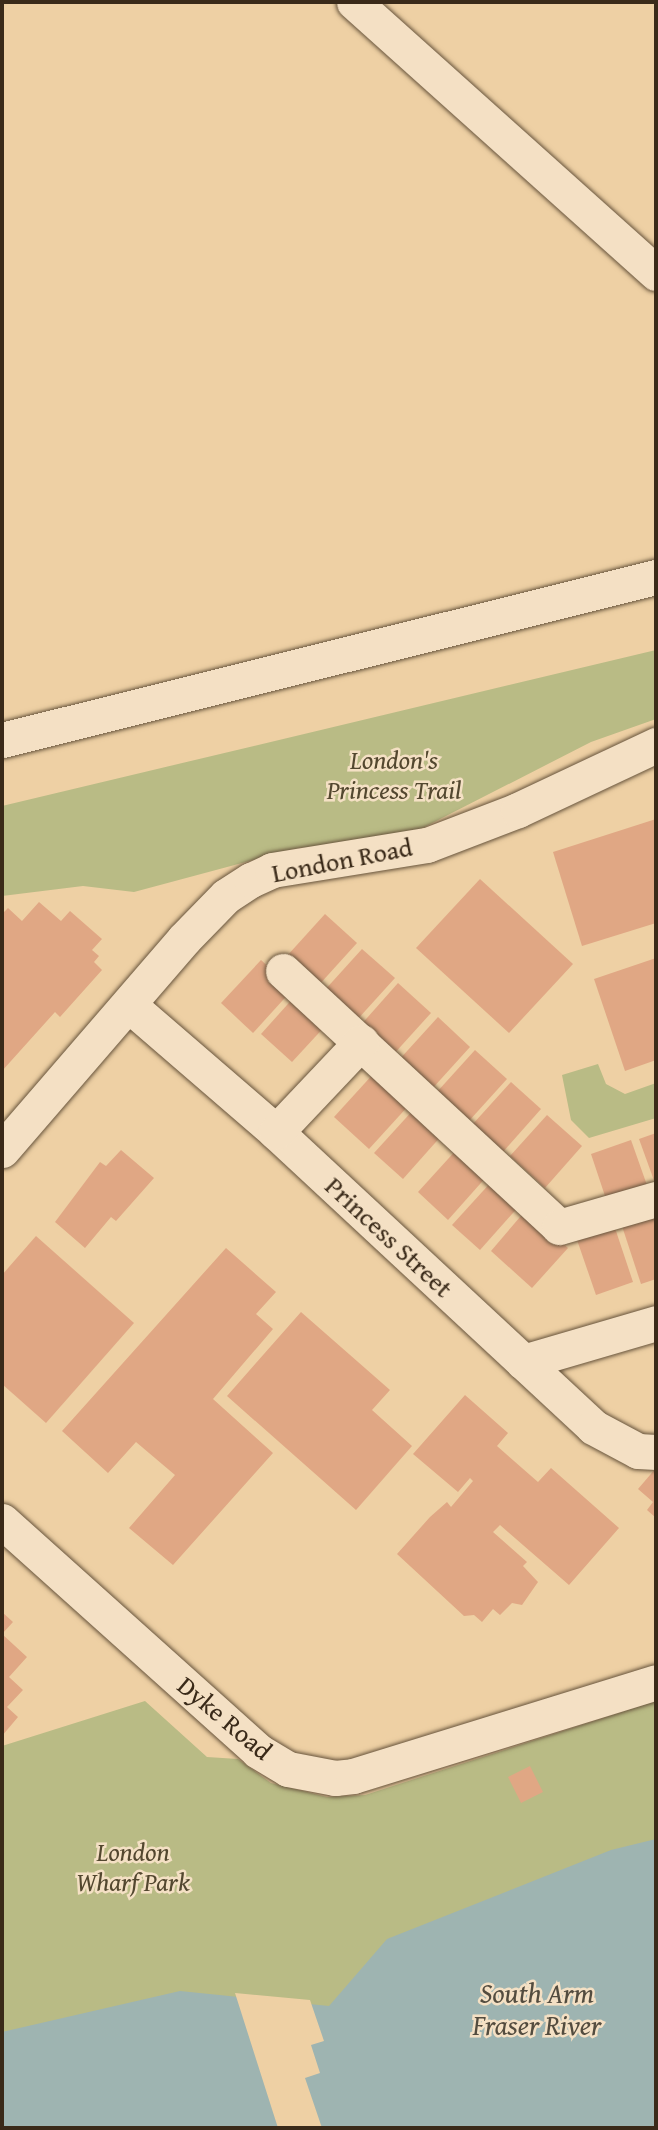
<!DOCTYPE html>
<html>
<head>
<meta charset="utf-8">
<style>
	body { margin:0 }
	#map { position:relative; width:658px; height:2130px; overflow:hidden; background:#eed0a4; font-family:"Gentium Book Plus",serif }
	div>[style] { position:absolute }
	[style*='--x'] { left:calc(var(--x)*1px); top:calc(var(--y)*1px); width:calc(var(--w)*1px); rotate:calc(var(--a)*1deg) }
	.green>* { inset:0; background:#b9bb85 }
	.water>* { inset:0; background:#9eb4b1 }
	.pier>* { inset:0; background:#eed0a4 }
	.building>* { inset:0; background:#e0a784 }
	.roads { filter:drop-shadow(0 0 2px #67543c) drop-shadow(0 0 2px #67543c) }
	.minor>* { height:35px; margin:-17.5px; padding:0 17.5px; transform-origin:17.5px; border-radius:17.5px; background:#f4e0c4 }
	span { translate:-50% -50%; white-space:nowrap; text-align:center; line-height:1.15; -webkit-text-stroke:5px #f4e0c4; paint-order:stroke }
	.park-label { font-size:26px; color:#53472f; font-style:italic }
	.street-label { font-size:26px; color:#3a2a19 }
	.water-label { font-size:28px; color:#534c3f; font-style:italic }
	.frame { position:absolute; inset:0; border:4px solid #3a2a19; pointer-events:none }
</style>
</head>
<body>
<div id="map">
	<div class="green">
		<i style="clip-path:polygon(656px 650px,656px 719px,591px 742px,405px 837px,298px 848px,134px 892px,83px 886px,2px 896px,2px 806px)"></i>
		<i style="clip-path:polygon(598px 1064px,606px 1084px,625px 1094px,656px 1083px,656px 1118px,589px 1138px,571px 1120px,562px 1075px)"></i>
		<i style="clip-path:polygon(145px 1701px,207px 1757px,238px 1759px,271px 1783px,327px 1797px,365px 1795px,656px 1701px,656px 2128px,2px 2128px,2px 1746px)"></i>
	</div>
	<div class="water">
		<i style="clip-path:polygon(656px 1839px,656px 2128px,2px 2128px,2px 2032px,180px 1991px,329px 2006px,387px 1939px,611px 1850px)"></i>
	</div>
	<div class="pier">
		<i style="clip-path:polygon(235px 1993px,310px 2000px,324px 2041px,311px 2045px,320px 2073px,305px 2078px,322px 2128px,278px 2128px)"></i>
	</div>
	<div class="building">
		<i style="clip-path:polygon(656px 819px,656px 923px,582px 946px,553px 852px)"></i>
		<i style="clip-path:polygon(480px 879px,573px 964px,509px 1033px,416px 948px)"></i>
		<i style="clip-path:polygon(39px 902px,61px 921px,70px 911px,102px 939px,92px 950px,99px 956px,94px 962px,102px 970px,60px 1017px,55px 1012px,2px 1071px,2px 914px,8px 908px,22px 921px)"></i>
		<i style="clip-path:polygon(325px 914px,357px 943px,318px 986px,286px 957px)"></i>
		<i style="clip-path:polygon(362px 949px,395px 978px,356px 1021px,323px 992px)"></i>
		<i style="clip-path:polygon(656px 958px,656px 1060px,625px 1071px,594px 979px)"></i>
		<i style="clip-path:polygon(261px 960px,293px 989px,253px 1033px,221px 1003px)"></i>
		<i style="clip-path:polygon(398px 983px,431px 1013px,392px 1056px,359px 1027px)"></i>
		<i style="clip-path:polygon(296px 995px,328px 1023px,292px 1062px,261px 1034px)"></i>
		<i style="clip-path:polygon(438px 1017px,470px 1047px,431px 1090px,398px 1061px)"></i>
		<i style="clip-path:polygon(475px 1050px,507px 1079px,468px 1122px,436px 1093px)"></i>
		<i style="clip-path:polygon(375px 1072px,410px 1104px,369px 1149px,334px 1117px)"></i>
		<i style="clip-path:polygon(511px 1082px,541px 1109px,502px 1153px,472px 1125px)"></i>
		<i style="clip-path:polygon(415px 1108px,443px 1134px,403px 1179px,374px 1153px)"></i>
		<i style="clip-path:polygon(547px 1115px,582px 1146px,545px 1188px,510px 1156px)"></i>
		<i style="clip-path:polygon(656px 1133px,656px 1186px,639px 1139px)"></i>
		<i style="clip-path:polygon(631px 1140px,648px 1188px,607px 1202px,591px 1154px)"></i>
		<i style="clip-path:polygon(458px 1148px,488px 1175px,448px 1220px,418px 1192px)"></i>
		<i style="clip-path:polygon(121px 1150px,154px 1178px,116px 1221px,111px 1217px,85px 1248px,55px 1222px,100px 1162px,106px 1166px)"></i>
		<i style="clip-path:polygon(493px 1180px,521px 1204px,480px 1250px,452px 1225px)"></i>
		<i style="clip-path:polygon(526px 1210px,568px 1248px,532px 1288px,491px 1251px)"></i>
		<i style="clip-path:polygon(656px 1211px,656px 1279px,641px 1284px,621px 1223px)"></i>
		<i style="clip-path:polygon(614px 1225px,633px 1282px,596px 1295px,576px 1237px)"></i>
		<i style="clip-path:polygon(36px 1236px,134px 1323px,46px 1423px,2px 1384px,2px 1275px)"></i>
		<i style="clip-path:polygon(226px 1248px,276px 1292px,256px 1314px,273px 1329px,213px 1399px,273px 1453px,173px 1565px,129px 1528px,175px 1475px,136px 1442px,108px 1473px,62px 1431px)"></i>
		<i style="clip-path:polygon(301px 1312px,390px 1390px,372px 1410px,412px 1446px,356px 1510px,227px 1396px)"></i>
		<i style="clip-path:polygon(465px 1395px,508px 1433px,497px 1446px,538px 1482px,551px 1468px,619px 1528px,569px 1585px,500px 1525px,493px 1532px,527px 1562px,523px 1566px,538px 1582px,522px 1605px,512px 1603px,500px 1615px,493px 1609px,482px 1622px,474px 1615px,464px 1616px,397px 1554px,430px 1517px,447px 1502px,451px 1507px,473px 1481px,470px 1478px,458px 1492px,413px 1454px)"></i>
		<i style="clip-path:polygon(656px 1468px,656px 1518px,647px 1510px,653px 1502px,638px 1489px)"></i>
		<i style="clip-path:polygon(2px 1612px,13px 1622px,2px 1634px,27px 1657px,9px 1677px,23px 1690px,7px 1707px,18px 1717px,2px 1736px)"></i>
		<i style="clip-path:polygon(530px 1766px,543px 1792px,521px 1803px,508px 1777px)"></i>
	</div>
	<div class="roads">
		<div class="minor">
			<i style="--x:354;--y:2;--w:406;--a:41.9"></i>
			<i style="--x:2;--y:740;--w:674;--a:-14"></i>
			<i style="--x:283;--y:971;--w:376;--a:42.8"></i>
			<i style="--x:559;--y:1227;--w:101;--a:-16.1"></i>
			<i style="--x:129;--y:1005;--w:194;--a:40.8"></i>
			<i style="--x:276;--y:1132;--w:433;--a:42.9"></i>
			<i style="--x:593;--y:1427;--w:51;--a:28.1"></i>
			<i style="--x:638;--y:1451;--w:18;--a:3"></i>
			<i style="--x:276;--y:1132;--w:124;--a:-46.6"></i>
			<i style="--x:2;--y:1150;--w:279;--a:-49.2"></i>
			<i style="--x:184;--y:939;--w:60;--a:-45.7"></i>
			<i style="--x:226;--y:896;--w:30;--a:-33"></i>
			<i style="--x:251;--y:880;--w:23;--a:-25"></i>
			<i style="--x:272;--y:870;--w:157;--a:-9.2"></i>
			<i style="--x:427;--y:845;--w:97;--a:-21"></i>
			<i style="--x:518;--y:810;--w:153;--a:-25.2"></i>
			<i style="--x:523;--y:1362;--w:139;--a:-16.3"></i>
			<i style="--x:2;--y:1521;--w:344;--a:41.9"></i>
			<i style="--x:258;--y:1751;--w:35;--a:31"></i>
			<i style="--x:288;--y:1769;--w:48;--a:10.8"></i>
			<i style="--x:335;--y:1778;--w:18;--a:-6"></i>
			<i style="--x:353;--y:1776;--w:317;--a:-17.2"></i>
		</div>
	</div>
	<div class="park-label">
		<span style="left:394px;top:775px">London's<br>Princess Trail</span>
		<span style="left:133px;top:1867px">London<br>Wharf Park</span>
	</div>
	<div class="street-label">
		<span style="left:342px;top:860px;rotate:-11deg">London Road</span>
		<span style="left:389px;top:1237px;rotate:43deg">Princess Street</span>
		<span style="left:225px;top:1718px;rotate:40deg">Dyke Road</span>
	</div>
	<div class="water-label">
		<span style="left:537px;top:2009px">South Arm<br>Fraser River</span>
	</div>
	<div class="frame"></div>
</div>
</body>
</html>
